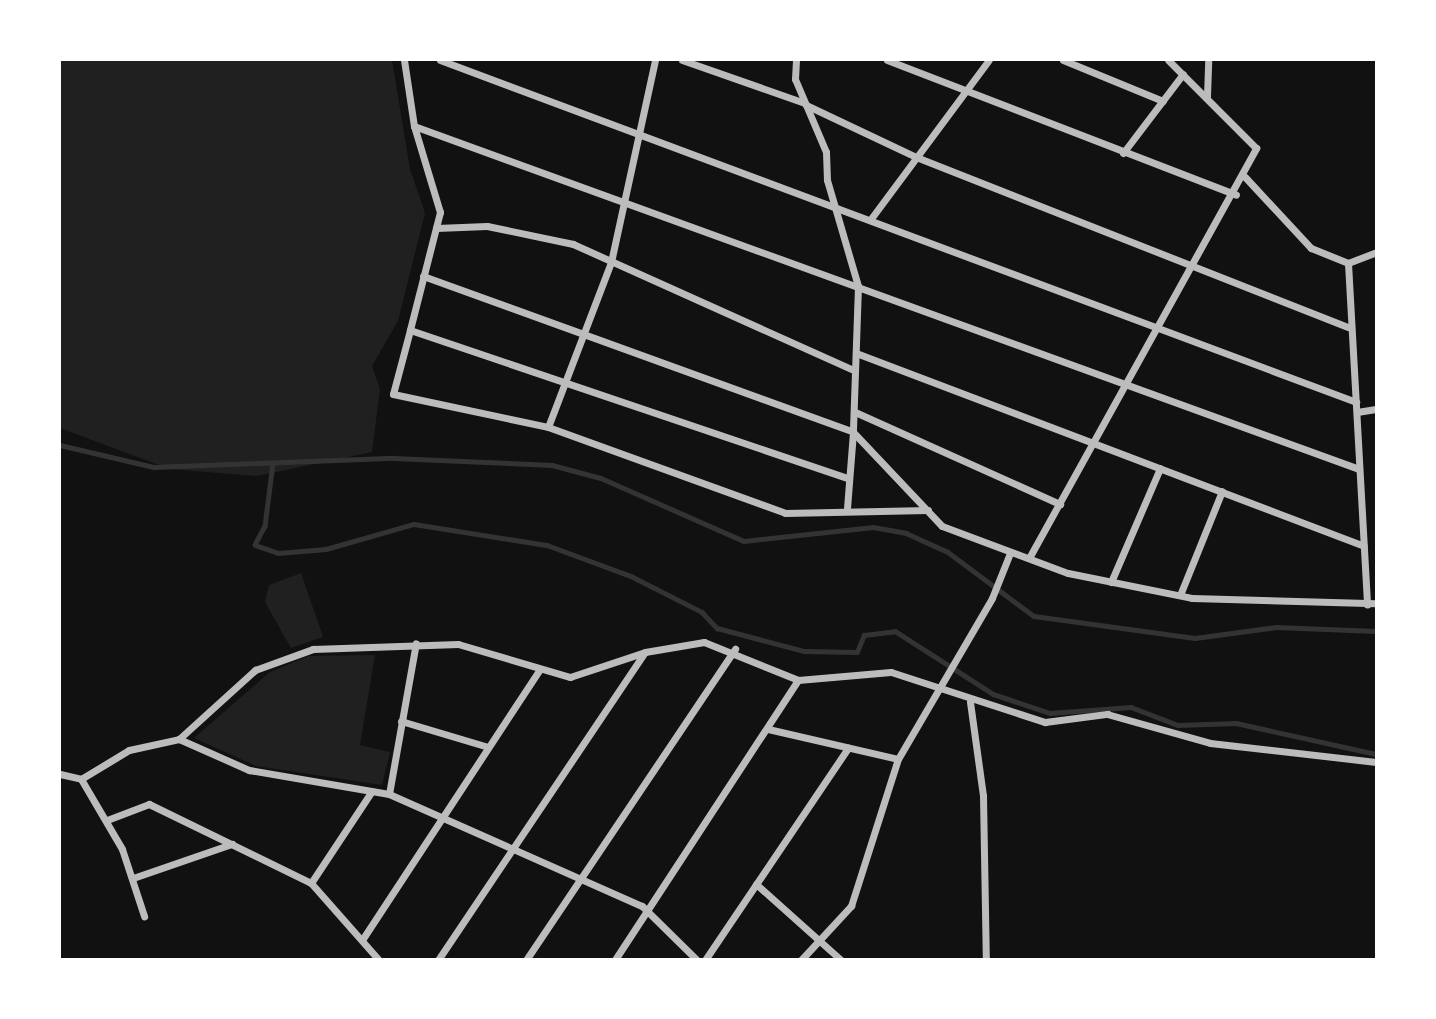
<!DOCTYPE html>
<html>
<head>
<meta charset="utf-8">
<style>
	body { margin:0 }
	#map { position:relative; width:1436px; height:1019px; overflow:hidden; background:#111; font-family:Overpass,sans-serif }
	div>[style] { position:absolute }
	[style*='--x'] { left:calc(var(--x)*1px); top:calc(var(--y)*1px); width:calc(var(--w)*1px); rotate:calc(var(--a)*1deg) }
	.green>* { inset:0; background:#202020 }
	.stream>* { height:4.5px; margin:-2.25px; padding:0 2.25px; transform-origin:2.25px; border-radius:2.25px; background:#333 }
	.minor>* { height:7px; margin:-3.5px; padding:0 3.5px; transform-origin:3.5px; border-radius:3.5px; background:#bcbcbc }
	span { translate:-50% -50%; white-space:nowrap; text-align:center; line-height:1.15; -webkit-text-stroke:5px #fff; paint-order:stroke }
	.frame { position:absolute; inset:0; border:61px solid #fff; pointer-events:none }
</style>
</head>
<body>
<div id="map">
	<div class="green">
		<i style="clip-path:polygon(60px 60px,392px 60px,410px 169px,425px 213px,398px 321px,372px 366px,380px 389px,372px 452px,257px 476px,170px 469px,60px 428px)"></i>
		<i style="clip-path:polygon(301px 573px,323px 637px,291px 648px,265px 602px,269px 585px)"></i>
		<i style="clip-path:polygon(375px 655px,360px 745px,390px 752px,382px 785px,256px 766px,194px 738px,270px 672px,309px 656px)"></i>
	</div>
	<div class="stream">
		<i style="--x:60;--y:445;--w:97;--a:13.2"></i>
		<i style="--x:154;--y:467;--w:239;--a:-2.2"></i>
		<i style="--x:393;--y:458;--w:159;--a:2.5"></i>
		<i style="--x:552;--y:465;--w:51;--a:14.9"></i>
		<i style="--x:601;--y:478;--w:156;--a:23.8"></i>
		<i style="--x:744;--y:541;--w:130;--a:-6.2"></i>
		<i style="--x:873;--y:527;--w:34;--a:10"></i>
		<i style="--x:906;--y:533;--w:46;--a:24.3"></i>
		<i style="--x:948;--y:552;--w:107;--a:36.7"></i>
		<i style="--x:1034;--y:616;--w:162;--a:7.8"></i>
		<i style="--x:1195;--y:638;--w:82;--a:-7.7"></i>
		<i style="--x:1276;--y:627;--w:100;--a:2.3"></i>
		<i style="--x:273;--y:463;--w:64;--a:97.2"></i>
		<i style="--x:265;--y:526;--w:21;--a:118"></i>
		<i style="--x:255;--y:545;--w:24;--a:19"></i>
		<i style="--x:278;--y:553;--w:48;--a:-4.8"></i>
		<i style="--x:326;--y:549;--w:91;--a:-15.9"></i>
		<i style="--x:414;--y:524;--w:135;--a:9"></i>
		<i style="--x:547;--y:545;--w:90;--a:20.3"></i>
		<i style="--x:631;--y:576;--w:80;--a:26.9"></i>
		<i style="--x:702;--y:612;--w:22;--a:47"></i>
		<i style="--x:717;--y:628;--w:90;--a:14.8"></i>
		<i style="--x:804;--y:651;--w:53;--a:1.1"></i>
		<i style="--x:857;--y:652;--w:18;--a:-68"></i>
		<i style="--x:864;--y:635;--w:31;--a:-7"></i>
		<i style="--x:895;--y:631;--w:117;--a:32.7"></i>
		<i style="--x:993;--y:694;--w:60;--a:18.4"></i>
		<i style="--x:1050;--y:713;--w:81;--a:-4.2"></i>
		<i style="--x:1131;--y:707;--w:50;--a:21"></i>
		<i style="--x:1178;--y:725;--w:58;--a:-2"></i>
		<i style="--x:1236;--y:723;--w:143;--a:12.5"></i>
	</div>
	<div class="minor">
		<i style="--x:404;--y:60;--w:67;--a:81.4"></i>
		<i style="--x:414;--y:126;--w:90;--a:73.2"></i>
		<i style="--x:440;--y:212;--w:122;--a:104.3"></i>
		<i style="--x:410;--y:330;--w:462;--a:18.7"></i>
		<i style="--x:440;--y:60;--w:978;--a:20.47"></i>
		<i style="--x:682;--y:60;--w:130;--a:19.3"></i>
		<i style="--x:796;--y:60;--w:19;--a:93"></i>
		<i style="--x:795;--y:79;--w:79;--a:67"></i>
		<i style="--x:826;--y:152;--w:28;--a:88"></i>
		<i style="--x:827;--y:180;--w:110;--a:73.7"></i>
		<i style="--x:858;--y:286;--w:146;--a:92"></i>
		<i style="--x:853;--y:432;--w:129;--a:46.6"></i>
		<i style="--x:942;--y:526;--w:134;--a:20.5"></i>
		<i style="--x:1068;--y:573;--w:126;--a:11.4"></i>
		<i style="--x:1192;--y:598;--w:184;--a:1.6"></i>
		<i style="--x:887;--y:60;--w:374;--a:21.1"></i>
		<i style="--x:1063;--y:60;--w:108;--a:22.3"></i>
		<i style="--x:1207;--y:96;--w:36;--a:-88"></i>
		<i style="--x:806;--y:105;--w:122;--a:25.3"></i>
		<i style="--x:916;--y:157;--w:464;--a:21.5"></i>
		<i style="--x:414;--y:126;--w:1005;--a:19.95"></i>
		<i style="--x:1123;--y:153;--w:99;--a:-52.8"></i>
		<i style="--x:1245;--y:177;--w:97;--a:47.1"></i>
		<i style="--x:1311;--y:248;--w:40;--a:22"></i>
		<i style="--x:1348;--y:263;--w:30;--a:-21"></i>
		<i style="--x:870;--y:220;--w:199;--a:-53.4"></i>
		<i style="--x:436;--y:228;--w:51;--a:-2.2"></i>
		<i style="--x:487;--y:226;--w:88;--a:11.8"></i>
		<i style="--x:573;--y:244;--w:309;--a:24.2"></i>
		<i style="--x:1348;--y:263;--w:342;--a:86.8"></i>
		<i style="--x:423;--y:276;--w:457;--a:19.9"></i>
		<i style="--x:853;--y:432;--w:76;--a:94.5"></i>
		<i style="--x:410;--y:330;--w:66;--a:104.9"></i>
		<i style="--x:393;--y:394;--w:158;--a:12"></i>
		<i style="--x:548;--y:427;--w:252;--a:19.9"></i>
		<i style="--x:785;--y:513;--w:143;--a:-1.2"></i>
		<i style="--x:856;--y:353;--w:543;--a:20.8"></i>
		<i style="--x:855;--y:412;--w:225;--a:24.2"></i>
		<i style="--x:1357;--y:412;--w:19;--a:-9"></i>
		<i style="--x:548;--y:427;--w:177;--a:-69.1"></i>
		<i style="--x:611;--y:262;--w:207;--a:-77.7"></i>
		<i style="--x:1029;--y:558;--w:469;--a:-61"></i>
		<i style="--x:1256;--y:148;--w:124;--a:-135"></i>
		<i style="--x:1111;--y:582;--w:124;--a:-66.7"></i>
		<i style="--x:1180;--y:595;--w:112;--a:-68"></i>
		<i style="--x:798;--y:680;--w:93;--a:-4.9"></i>
		<i style="--x:891;--y:672;--w:162;--a:18"></i>
		<i style="--x:1045;--y:722;--w:63;--a:-7.4"></i>
		<i style="--x:1107;--y:714;--w:107;--a:15.7"></i>
		<i style="--x:1210;--y:743;--w:167;--a:6.5"></i>
		<i style="--x:970;--y:702;--w:95;--a:82.1"></i>
		<i style="--x:983;--y:796;--w:164;--a:89"></i>
		<i style="--x:401;--y:721;--w:91;--a:16.6"></i>
		<i style="--x:768;--y:729;--w:133;--a:13"></i>
		<i style="--x:898;--y:759;--w:186;--a:-59.7"></i>
		<i style="--x:992;--y:598;--w:48;--a:-68.2"></i>
		<i style="--x:179;--y:739;--w:77;--a:23.9"></i>
		<i style="--x:249;--y:770;--w:142;--a:9.7"></i>
		<i style="--x:389;--y:794;--w:277;--a:23.9"></i>
		<i style="--x:642;--y:906;--w:77;--a:44.5"></i>
		<i style="--x:60;--y:774;--w:22;--a:13"></i>
		<i style="--x:81;--y:779;--w:56;--a:-31.1"></i>
		<i style="--x:129;--y:750;--w:51;--a:-12.4"></i>
		<i style="--x:179;--y:739;--w:103;--a:-42.2"></i>
		<i style="--x:255;--y:670;--w:62;--a:-19.9"></i>
		<i style="--x:313;--y:649;--w:145;--a:-2"></i>
		<i style="--x:458;--y:644;--w:117;--a:16.4"></i>
		<i style="--x:570;--y:677;--w:79;--a:-18.4"></i>
		<i style="--x:645;--y:652;--w:60;--a:-9.6"></i>
		<i style="--x:704;--y:642;--w:101;--a:22"></i>
		<i style="--x:798;--y:680;--w:334;--a:123.2"></i>
		<i style="--x:81;--y:779;--w:81;--a:59.6"></i>
		<i style="--x:122;--y:849;--w:71;--a:71.8"></i>
		<i style="--x:389;--y:794;--w:153;--a:-79.9"></i>
		<i style="--x:107;--y:820;--w:45;--a:-20.9"></i>
		<i style="--x:149;--y:804;--w:180;--a:26"></i>
		<i style="--x:311;--y:883;--w:103;--a:48.6"></i>
		<i style="--x:133;--y:878;--w:105;--a:-19"></i>
		<i style="--x:311;--y:883;--w:110;--a:-56.5"></i>
		<i style="--x:756;--y:884;--w:114;--a:41.8"></i>
		<i style="--x:362;--y:940;--w:322;--a:-56.7"></i>
		<i style="--x:438;--y:960;--w:370;--a:-56.1"></i>
		<i style="--x:526;--y:960;--w:375;--a:-56.1"></i>
		<i style="--x:705;--y:960;--w:256;--a:-56"></i>
		<i style="--x:801;--y:960;--w:74;--a:-47.2"></i>
		<i style="--x:851;--y:906;--w:154;--a:-72.3"></i>
	</div>
	<div class="frame"></div>
</div>
</body>
</html>
